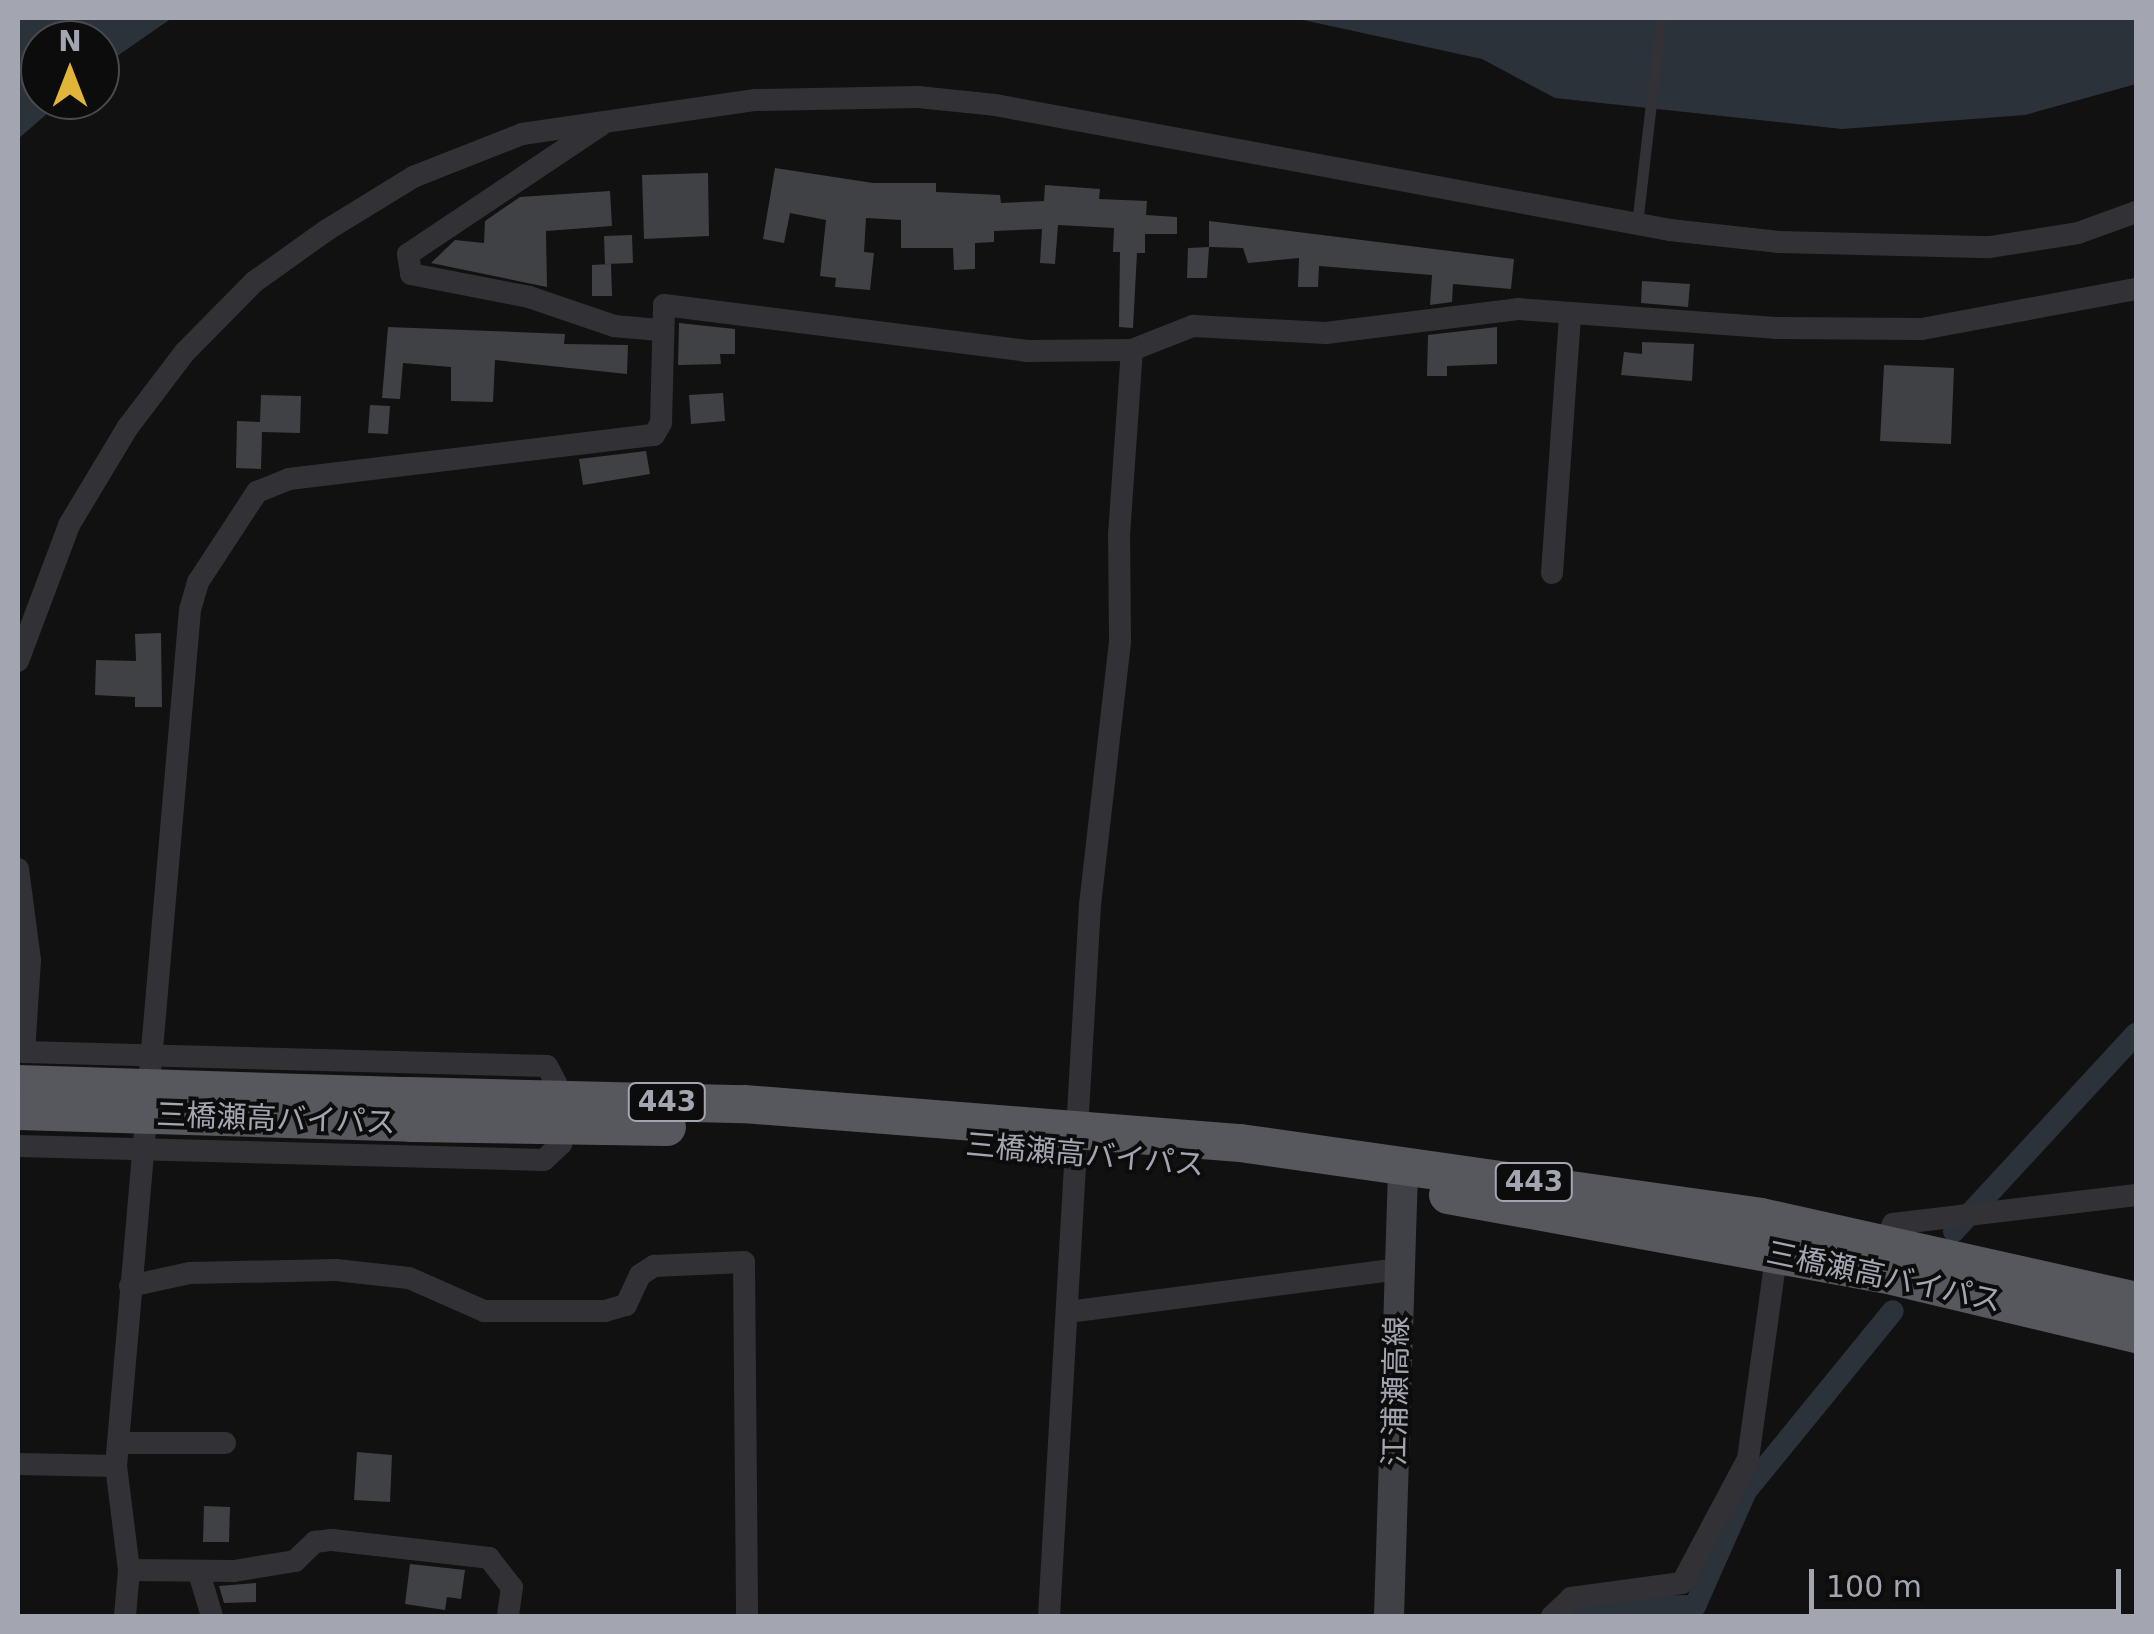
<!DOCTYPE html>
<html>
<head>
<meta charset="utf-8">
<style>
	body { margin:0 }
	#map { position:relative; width:2154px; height:1634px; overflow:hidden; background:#111112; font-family:"DejaVu Sans","Noto Sans JP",sans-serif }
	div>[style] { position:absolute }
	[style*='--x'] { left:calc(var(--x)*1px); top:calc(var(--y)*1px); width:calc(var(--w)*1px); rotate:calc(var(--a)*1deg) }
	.water>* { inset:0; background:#2b3239 }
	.canal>* { height:22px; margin:-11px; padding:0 11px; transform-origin:11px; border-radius:11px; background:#2b3239 }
	.building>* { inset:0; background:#404145 }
	.service>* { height:11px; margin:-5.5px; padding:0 5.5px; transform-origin:5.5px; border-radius:5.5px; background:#323236 }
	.minor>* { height:22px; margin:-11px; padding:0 11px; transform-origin:11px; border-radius:11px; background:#323236 }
	.secondary>* { height:30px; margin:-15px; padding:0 15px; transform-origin:15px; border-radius:15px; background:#404146 }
	.trunk>* { height:38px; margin:-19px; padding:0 19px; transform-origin:19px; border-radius:19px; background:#56585e }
	.trunk-bridge>* { height:38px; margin:-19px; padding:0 19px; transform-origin:19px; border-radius:19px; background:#56585e }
	span { translate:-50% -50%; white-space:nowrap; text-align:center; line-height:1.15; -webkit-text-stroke:8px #0c0c0d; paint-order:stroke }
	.shield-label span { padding:2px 8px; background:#0c0c0d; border:2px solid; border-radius:8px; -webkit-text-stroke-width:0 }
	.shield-label { font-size:28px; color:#a3a6b1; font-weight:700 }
	.street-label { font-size:30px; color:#a3a6b1 }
	.frame { position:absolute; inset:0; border:20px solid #a3a6b1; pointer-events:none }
	.north { position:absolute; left:20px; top:20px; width:100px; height:100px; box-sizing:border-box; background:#0c0c0d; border:2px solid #484a4f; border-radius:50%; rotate:0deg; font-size:28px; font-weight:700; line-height:40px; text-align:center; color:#a3a6b1 }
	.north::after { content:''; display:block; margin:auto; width:35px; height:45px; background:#e1b539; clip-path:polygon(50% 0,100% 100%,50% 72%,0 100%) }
	.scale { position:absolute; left:1809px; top:1569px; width:312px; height:45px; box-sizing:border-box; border:5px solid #a3a6b1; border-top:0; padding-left:12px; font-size:30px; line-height:35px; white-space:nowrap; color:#a3a6b1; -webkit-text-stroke:8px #0c0c0d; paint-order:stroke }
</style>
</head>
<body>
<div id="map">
	<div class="water">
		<i style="clip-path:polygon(18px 18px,172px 18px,100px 68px,100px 40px,40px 40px,40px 100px,63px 100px,18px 139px)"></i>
		<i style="clip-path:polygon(1294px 18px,2136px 18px,2136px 84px,2025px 115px,1842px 129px,1555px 98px,1482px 59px)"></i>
	</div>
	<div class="canal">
		<i style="--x:1954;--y:1231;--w:268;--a:-47.3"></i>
		<i style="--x:1571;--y:1616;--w:32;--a:-16"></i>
		<i style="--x:1602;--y:1607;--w:93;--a:-0.6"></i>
		<i style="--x:1695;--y:1606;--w:126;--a:-66.1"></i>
		<i style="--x:1746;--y:1491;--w:232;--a:-50.8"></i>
	</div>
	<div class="building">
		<i style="clip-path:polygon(775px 168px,873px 183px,936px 183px,936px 192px,1000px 195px,1001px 203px,1044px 201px,1045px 185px,1100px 189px,1099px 199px,1147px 201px,1146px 215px,1177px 217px,1177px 234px,1145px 234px,1145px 253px,1137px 253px,1133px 328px,1119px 327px,1120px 252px,1113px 252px,1114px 228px,1058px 225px,1055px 264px,1040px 263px,1042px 229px,994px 231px,994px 242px,975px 243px,975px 269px,954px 270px,953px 248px,901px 248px,901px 220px,866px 218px,864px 252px,874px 253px,870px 290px,835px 287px,836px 278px,820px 276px,826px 220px,790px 213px,784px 243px,763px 239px)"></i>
		<i style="clip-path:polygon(708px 173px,709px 236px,644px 239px,642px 175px)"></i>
		<i style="clip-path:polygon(610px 191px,612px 226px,546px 231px,547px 287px,431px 263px,455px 240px,484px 243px,485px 221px,520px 197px)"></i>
		<i style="clip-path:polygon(1209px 221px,1514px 259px,1511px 289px,1453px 284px,1452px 302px,1430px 305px,1432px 275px,1319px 266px,1318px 287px,1298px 287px,1299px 258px,1248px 263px,1243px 248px,1209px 247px)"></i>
		<i style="clip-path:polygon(632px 235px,633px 263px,605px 264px,604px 236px)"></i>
		<i style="clip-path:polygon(1209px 247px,1207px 278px,1187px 278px,1188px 248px)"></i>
		<i style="clip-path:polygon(611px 264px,612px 296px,592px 296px,592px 265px)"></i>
		<i style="clip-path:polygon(1642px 281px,1690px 284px,1688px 307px,1641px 303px)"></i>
		<i style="clip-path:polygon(679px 323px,735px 329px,735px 354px,720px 354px,721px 364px,678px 365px)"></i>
		<i style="clip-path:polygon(388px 327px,565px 334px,564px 344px,628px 345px,627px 374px,495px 360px,493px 402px,451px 401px,451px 367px,403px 363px,400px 399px,382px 398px)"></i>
		<i style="clip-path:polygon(1497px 327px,1497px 364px,1447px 366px,1447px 376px,1427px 376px,1428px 335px)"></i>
		<i style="clip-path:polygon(1642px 342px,1694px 344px,1692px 381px,1621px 375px,1624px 352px,1642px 354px)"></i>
		<i style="clip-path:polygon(1884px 365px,1954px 368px,1951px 444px,1880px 441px)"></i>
		<i style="clip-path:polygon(723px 393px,725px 421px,691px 424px,689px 395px)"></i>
		<i style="clip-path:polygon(261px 395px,301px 396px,300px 433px,262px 432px,261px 469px,236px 468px,237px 421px,260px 422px)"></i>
		<i style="clip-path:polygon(370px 405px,390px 406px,388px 434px,368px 433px)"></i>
		<i style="clip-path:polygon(646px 451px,650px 474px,583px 485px,579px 459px)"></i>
		<i style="clip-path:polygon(161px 633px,162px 707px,135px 707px,135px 697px,95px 695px,96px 660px,136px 661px,135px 634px)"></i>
		<i style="clip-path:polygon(357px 1452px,392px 1455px,390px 1502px,354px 1500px)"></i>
		<i style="clip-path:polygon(204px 1506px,230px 1507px,229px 1542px,203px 1542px)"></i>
		<i style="clip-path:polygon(410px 1564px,465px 1570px,461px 1599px,447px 1597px,445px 1610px,405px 1604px)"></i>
		<i style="clip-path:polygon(256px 1583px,256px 1602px,224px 1603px,219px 1586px)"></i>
	</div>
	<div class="service">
		<i style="--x:1637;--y:224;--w:207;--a:-83.4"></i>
	</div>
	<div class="minor">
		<i style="--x:601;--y:125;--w:232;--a:146.2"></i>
		<i style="--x:408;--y:254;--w:20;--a:81"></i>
		<i style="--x:411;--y:274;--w:120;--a:11"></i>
		<i style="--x:529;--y:297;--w:90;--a:18.8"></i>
		<i style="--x:614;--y:326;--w:45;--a:5.1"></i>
		<i style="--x:1552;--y:573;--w:261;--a:-86"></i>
		<i style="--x:18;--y:661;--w:145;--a:-69.4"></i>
		<i style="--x:69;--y:525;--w:114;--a:-59"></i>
		<i style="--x:128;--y:427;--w:94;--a:-52.8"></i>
		<i style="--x:185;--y:352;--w:98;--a:-45.4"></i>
		<i style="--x:254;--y:282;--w:90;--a:-35.5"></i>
		<i style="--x:327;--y:230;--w:101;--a:-31.6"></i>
		<i style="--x:413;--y:177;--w:117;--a:-21.5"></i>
		<i style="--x:522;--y:134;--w:236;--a:-8.3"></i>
		<i style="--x:756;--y:100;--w:162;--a:-1.1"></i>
		<i style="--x:918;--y:97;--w:77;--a:5.9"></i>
		<i style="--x:995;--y:105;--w:686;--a:10.49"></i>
		<i style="--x:1670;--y:230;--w:110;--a:6.3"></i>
		<i style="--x:1779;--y:242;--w:211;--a:1.4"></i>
		<i style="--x:1990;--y:247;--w:89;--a:-9"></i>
		<i style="--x:2078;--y:233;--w:62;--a:-19.9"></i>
		<i style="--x:18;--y:869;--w:92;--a:82.5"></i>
		<i style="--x:30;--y:960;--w:92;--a:93.7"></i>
		<i style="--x:24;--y:1052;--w:523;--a:1.53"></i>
		<i style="--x:547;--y:1066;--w:19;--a:62"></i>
		<i style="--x:556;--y:1083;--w:45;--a:83.7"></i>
		<i style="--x:561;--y:1128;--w:16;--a:90"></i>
		<i style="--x:561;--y:1144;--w:23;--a:137"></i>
		<i style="--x:544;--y:1160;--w:526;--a:-178.48"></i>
		<i style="--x:1885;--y:1243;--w:21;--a:-67"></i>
		<i style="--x:1893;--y:1224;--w:245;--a:-6.8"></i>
		<i style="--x:130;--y:1286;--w:61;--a:-12.2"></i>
		<i style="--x:190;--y:1273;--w:146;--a:-1.2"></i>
		<i style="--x:336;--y:1270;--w:73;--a:6.3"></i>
		<i style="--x:409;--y:1278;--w:82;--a:23.7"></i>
		<i style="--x:484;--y:1311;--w:121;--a:0"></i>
		<i style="--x:605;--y:1311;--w:22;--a:-16"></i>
		<i style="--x:626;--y:1305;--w:33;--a:-65"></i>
		<i style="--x:640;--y:1275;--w:17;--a:-33"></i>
		<i style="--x:654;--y:1266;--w:90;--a:-2.5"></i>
		<i style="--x:744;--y:1262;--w:354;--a:89.5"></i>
		<i style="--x:1068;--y:1312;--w:334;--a:-7.4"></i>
		<i style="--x:118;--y:1443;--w:107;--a:0"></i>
		<i style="--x:18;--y:1464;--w:98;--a:1.2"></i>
		<i style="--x:129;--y:1570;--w:105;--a:0.5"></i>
		<i style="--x:234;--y:1571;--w:62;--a:-9.3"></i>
		<i style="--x:295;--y:1561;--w:28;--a:-44"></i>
		<i style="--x:315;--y:1542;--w:17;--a:-7"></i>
		<i style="--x:332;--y:1540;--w:158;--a:6.5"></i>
		<i style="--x:489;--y:1558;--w:37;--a:52"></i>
		<i style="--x:512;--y:1587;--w:29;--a:98"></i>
		<i style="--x:199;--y:1573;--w:45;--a:73.2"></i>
		<i style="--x:125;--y:1616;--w:46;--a:-85"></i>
		<i style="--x:129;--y:1570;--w:105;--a:-97.1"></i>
		<i style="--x:116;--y:1466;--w:859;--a:-85.06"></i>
		<i style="--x:190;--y:610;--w:29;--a:-74"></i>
		<i style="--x:198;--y:582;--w:108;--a:-56.8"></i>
		<i style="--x:257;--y:492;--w:35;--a:-22"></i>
		<i style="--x:289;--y:479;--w:368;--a:-6.9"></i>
		<i style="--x:654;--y:435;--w:14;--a:-60"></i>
		<i style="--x:661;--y:423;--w:118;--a:-88.5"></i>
		<i style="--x:664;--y:305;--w:365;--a:7.2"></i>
		<i style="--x:1026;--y:351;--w:106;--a:-0.5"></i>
		<i style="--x:1132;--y:350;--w:66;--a:-21.5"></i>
		<i style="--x:1193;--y:326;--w:133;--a:3"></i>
		<i style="--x:1326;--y:333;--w:193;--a:-7.1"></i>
		<i style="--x:1518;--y:309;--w:258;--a:4.2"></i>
		<i style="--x:1775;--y:328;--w:147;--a:0.4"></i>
		<i style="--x:1922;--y:329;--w:218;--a:-10.6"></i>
		<i style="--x:1049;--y:1616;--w:712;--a:-86.7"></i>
		<i style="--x:1090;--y:905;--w:266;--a:-83.5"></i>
		<i style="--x:1120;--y:641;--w:106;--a:-90.5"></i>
		<i style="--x:1119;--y:535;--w:185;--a:-86"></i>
		<i style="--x:1552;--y:1616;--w:26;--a:-43"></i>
		<i style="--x:1571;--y:1598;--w:112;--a:-7.7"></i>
		<i style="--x:1682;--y:1583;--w:140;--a:-62"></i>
		<i style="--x:1748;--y:1459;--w:217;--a:-82.1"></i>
	</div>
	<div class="secondary">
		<i style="--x:1389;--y:1616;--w:451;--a:-88.2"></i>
	</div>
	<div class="trunk">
		<i style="--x:410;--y:1096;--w:334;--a:1.4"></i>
		<i style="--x:744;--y:1104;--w:498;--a:4.5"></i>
		<i style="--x:1240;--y:1143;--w:526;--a:8.08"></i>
		<i style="--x:1761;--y:1217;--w:384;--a:12.6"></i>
		<i style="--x:412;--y:1123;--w:255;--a:0.9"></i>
		<i style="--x:1448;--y:1195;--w:443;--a:10.3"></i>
		<i style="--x:1884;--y:1274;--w:259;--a:13.4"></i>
	</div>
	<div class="trunk-bridge">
		<i style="--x:18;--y:1084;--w:392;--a:1.8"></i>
		<i style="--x:18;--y:1111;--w:394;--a:1.7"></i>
	</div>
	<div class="shield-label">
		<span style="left:667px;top:1102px">443</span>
		<span style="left:1534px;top:1182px">443</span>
	</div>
	<div class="street-label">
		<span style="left:276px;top:1119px;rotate:2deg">三橋瀬高バイパス</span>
		<span style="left:1085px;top:1155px;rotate:5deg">三橋瀬高バイパス</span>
		<span style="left:1884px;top:1277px;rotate:12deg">三橋瀬高バイパス</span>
		<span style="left:1396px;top:1391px;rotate:-89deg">江浦瀬高線</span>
	</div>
	<div class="frame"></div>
	<div class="north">N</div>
	<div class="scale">100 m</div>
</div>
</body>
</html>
